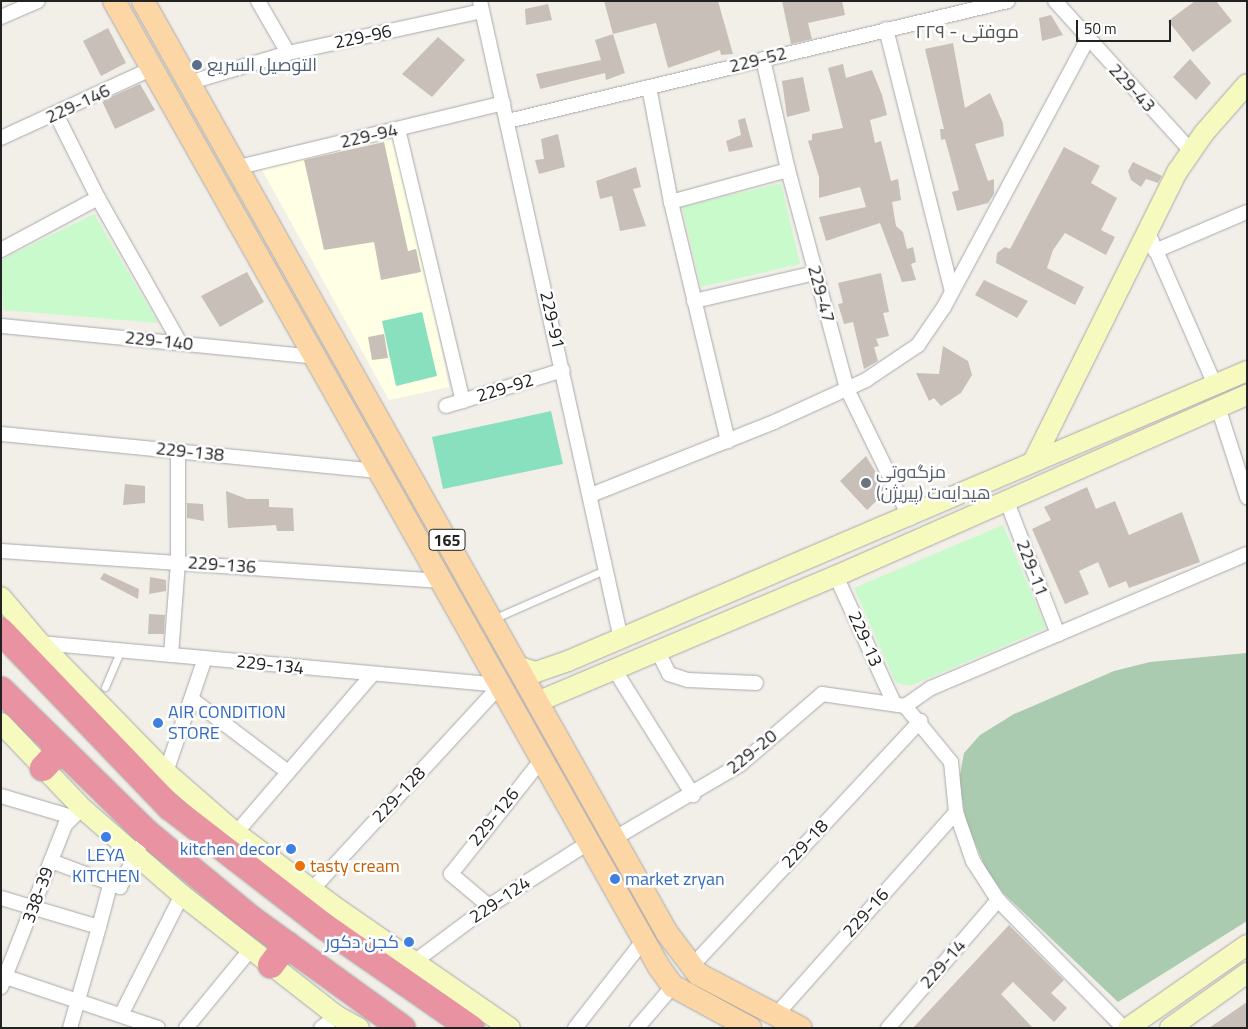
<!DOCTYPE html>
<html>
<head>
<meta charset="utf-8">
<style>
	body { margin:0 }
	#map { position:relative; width:1248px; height:1029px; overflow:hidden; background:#f2efe9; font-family:"Titillium Web",Cairo,sans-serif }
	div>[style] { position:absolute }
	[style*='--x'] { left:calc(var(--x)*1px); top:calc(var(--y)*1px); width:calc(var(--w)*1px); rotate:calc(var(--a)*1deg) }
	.education>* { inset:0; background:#ffffe5 }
	.cemetery>* { inset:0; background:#aacbaf }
	.park>* { inset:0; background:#c8facc }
	.pitch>* { inset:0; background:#88e0be }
	.building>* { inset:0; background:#c7bfb8 }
	.roads { filter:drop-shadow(0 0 1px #a9a9a9) drop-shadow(0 0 1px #a9a9a9) }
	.lane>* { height:7px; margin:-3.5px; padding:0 3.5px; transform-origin:3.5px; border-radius:3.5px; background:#fff }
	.street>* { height:14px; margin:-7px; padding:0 7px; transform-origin:7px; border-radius:7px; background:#fff }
	.secondary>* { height:20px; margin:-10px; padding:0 10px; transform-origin:10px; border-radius:10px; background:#f7fabf }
	.primary>* { height:22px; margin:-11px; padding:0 11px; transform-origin:11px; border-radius:11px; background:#fcd6a4 }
	.highway>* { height:26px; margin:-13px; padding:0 13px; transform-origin:13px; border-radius:13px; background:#e892a2 }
	.dots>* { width:14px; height:14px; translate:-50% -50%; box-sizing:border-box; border:2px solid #fff; border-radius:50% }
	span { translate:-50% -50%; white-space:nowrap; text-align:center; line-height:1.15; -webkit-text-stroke:5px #fff; paint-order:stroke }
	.shield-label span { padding:1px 4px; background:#fff; border:1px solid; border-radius:4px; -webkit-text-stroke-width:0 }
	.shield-label { font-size:16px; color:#222; font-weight:700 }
	.street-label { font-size:18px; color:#222 }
	.service-label { font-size:18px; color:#4e5e75 }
	.left { translate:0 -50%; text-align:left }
	.worship-label { font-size:18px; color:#5b616d }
	.shop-label { font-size:18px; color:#366cbe }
	.right { translate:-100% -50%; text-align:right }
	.food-label { font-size:18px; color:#c56008 }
	.neighbourhood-label { font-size:19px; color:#555 }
	.frame { position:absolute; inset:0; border:2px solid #222; pointer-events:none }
	.scale { position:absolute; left:1076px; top:20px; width:95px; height:22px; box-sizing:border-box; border:2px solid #222; border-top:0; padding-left:6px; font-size:15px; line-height:18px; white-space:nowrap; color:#222; -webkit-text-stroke:4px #fff; paint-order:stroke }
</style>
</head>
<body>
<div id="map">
	<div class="education">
		<i style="clip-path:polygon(400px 136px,449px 387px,389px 400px,261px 168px)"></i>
	</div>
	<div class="cemetery">
		<i style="clip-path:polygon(1247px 653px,1247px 921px,1118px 1002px,1003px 893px,986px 869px,966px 822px,959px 780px,964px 753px,980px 735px,1014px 714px,1114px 671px,1150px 662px)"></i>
	</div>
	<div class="park">
		<i style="clip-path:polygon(781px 183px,800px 264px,701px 287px,682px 207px)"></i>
		<i style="clip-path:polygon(94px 214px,158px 323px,3px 310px,1px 260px)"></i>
		<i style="clip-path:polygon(1003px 525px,1046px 628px,910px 686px,896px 683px,854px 588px)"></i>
	</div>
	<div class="pitch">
		<i style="clip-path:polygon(422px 312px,437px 376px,396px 386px,382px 321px)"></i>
		<i style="clip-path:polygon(551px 411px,563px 464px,443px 489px,432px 437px)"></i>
	</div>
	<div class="building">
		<i style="clip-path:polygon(604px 1px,718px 1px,733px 54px,721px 55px,720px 50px,668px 68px,656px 23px,613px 34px)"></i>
		<i style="clip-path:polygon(782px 1px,842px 1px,845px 15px,808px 23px,812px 39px,791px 44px)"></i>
		<i style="clip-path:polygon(1195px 1px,1216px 1px,1232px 21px,1193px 52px,1168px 21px)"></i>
		<i style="clip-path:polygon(548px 4px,552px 20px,526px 25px,525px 9px)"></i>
		<i style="clip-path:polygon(1051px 15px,1063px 35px,1042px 41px,1039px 18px)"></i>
		<i style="clip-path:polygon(108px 28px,126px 63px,101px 76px,83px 41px)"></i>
		<i style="clip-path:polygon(613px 34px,625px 73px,606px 80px,605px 73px,540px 89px,536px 74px,601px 60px,595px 40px)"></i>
		<i style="clip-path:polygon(438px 37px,465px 60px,432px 97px,402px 74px)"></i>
		<i style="clip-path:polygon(953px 43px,965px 108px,990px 93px,1003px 123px,1004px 136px,975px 144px,988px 181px,994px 179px,994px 194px,988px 203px,957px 211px,952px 192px,959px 190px,945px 139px,941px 140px,940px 129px,944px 129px,925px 49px)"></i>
		<i style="clip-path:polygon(1190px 59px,1211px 83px,1196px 100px,1173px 77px)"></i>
		<i style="clip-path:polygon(843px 64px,846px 78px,872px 70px,882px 95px,887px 115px,870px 120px,875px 143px,881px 141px,891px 181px,898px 179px,901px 200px,892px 202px,896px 226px,903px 232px,907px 249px,913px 247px,916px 262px,911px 264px,916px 280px,902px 282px,880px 223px,826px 241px,819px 217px,866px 207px,860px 187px,819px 198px,819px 177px,808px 141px,812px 140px,812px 134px,843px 128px,828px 68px)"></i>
		<i style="clip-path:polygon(803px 77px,810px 111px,787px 117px,782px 81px)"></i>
		<i style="clip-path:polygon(140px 84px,155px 110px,115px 129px,102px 101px)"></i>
		<i style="clip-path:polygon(745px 118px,753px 147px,729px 152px,726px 141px,741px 135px,738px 120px)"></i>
		<i style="clip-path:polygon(558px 134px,565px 167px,539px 174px,535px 160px,544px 159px,541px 139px)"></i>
		<i style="clip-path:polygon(384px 142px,408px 251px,416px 249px,421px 272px,381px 280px,374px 242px,324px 250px,304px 160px)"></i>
		<i style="clip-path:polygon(1064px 147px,1100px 166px,1091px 183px,1117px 198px,1101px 230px,1115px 237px,1106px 255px,1065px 233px,1053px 250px,1047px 268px,1084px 287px,1075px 305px,996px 263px,997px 253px,1005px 247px,1010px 249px)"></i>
		<i style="clip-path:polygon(1133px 162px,1162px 176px,1158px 183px,1146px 179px,1141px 187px,1131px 180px,1128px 171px)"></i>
		<i style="clip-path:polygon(636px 167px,641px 187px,633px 189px,646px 226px,620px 231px,612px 196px,600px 199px,596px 181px)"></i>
		<i style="clip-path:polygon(247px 272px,264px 302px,220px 327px,201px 296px)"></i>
		<i style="clip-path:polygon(881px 273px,889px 312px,883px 313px,889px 336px,876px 339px,879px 346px,874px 347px,878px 361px,864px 369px,853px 322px,844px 324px,838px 304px,843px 303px,838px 283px)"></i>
		<i style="clip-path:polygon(984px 280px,1028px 301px,1017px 318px,975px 295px)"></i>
		<i style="clip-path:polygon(384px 334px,388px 358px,372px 360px,368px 337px)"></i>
		<i style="clip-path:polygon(943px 346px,968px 361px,972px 375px,961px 393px,941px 406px,934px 398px,929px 401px,916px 373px,939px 374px)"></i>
		<i style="clip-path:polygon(866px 456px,887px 491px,867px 510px,840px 481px)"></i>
		<i style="clip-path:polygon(125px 484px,145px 486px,145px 503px,123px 505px)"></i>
		<i style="clip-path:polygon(1087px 487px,1096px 509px,1115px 501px,1129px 535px,1182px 512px,1200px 562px,1129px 588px,1126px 581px,1109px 588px,1098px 562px,1079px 571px,1089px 594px,1065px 604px,1032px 529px,1051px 520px,1044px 507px)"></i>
		<i style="clip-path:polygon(226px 491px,247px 499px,269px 499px,269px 507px,293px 508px,294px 531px,277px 531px,276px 525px,228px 528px)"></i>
		<i style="clip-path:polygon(187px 503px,203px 504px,204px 521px,187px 518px)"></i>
		<i style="clip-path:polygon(104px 573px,139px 589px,138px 599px,100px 579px)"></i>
		<i style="clip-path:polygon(150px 577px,166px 580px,166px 591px,149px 594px)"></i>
		<i style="clip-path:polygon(149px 614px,165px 615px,164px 634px,148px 634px)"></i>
		<i style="clip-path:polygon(1009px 925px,1064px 980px,1051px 993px,1067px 1008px,1054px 1022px,1013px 982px,1001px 994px,1033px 1028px,913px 1028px)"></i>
		<i style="clip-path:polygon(1247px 1002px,1247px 1028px,1209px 1028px)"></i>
	</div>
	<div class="roads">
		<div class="lane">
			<i style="--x:493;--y:619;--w:124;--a:-23.7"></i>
			<i style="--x:105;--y:687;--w:38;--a:-67"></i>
		</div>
		<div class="street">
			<i style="--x:258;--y:1;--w:60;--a:60"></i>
			<i style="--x:480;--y:1;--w:653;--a:77.54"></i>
			<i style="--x:1055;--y:1;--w:202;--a:47.8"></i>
			<i style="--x:1;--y:17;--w:40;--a:-23.4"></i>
			<i style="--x:886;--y:29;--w:270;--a:75.9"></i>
			<i style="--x:763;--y:59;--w:114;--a:77.3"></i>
			<i style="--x:788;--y:170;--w:227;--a:74.9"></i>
			<i style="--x:847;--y:389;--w:144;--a:64"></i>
			<i style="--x:188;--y:83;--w:104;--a:-16.7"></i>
			<i style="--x:288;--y:53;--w:198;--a:-12.2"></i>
			<i style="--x:649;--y:87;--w:117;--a:79.2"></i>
			<i style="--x:671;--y:202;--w:246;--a:76.6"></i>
			<i style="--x:56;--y:114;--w:94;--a:63.4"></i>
			<i style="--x:98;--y:198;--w:167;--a:60.5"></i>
			<i style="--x:508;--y:121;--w:514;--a:-13.5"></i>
			<i style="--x:398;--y:129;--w:280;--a:76.6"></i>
			<i style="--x:1;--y:138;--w:167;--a:-24.7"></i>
			<i style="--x:235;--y:168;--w:276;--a:-13.6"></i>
			<i style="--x:671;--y:202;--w:121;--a:-15.3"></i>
			<i style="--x:1147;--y:230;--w:169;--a:66.3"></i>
			<i style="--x:1;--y:250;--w:110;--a:-28.2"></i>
			<i style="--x:1155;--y:251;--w:100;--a:-23"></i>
			<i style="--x:694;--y:301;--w:124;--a:-13"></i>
			<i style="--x:1;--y:326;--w:317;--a:5.6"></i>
			<i style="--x:446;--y:406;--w:122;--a:-17.1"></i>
			<i style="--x:1218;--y:407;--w:95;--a:72.1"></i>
			<i style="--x:1;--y:434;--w:379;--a:5.6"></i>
			<i style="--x:591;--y:495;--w:197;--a:-21.7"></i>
			<i style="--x:774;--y:422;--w:101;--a:-24.5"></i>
			<i style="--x:866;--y:380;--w:63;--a:-33.9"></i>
			<i style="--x:918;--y:345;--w:46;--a:-55.6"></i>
			<i style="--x:944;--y:307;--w:303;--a:-61.8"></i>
			<i style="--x:1007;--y:502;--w:142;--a:68.9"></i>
			<i style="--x:1;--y:551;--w:442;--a:3.9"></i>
			<i style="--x:836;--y:576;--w:140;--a:65.5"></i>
			<i style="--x:40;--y:643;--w:463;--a:5.2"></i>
			<i style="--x:657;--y:650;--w:27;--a:63"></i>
			<i style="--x:669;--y:674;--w:20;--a:18"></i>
			<i style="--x:688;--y:680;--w:68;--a:2.5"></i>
			<i style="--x:171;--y:655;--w:94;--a:-85.7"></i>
			<i style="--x:178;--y:561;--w:110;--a:-90"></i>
			<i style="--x:614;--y:669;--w:149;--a:57.9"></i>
			<i style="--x:193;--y:700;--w:119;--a:37.2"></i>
			<i style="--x:905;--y:706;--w:32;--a:-35"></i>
			<i style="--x:931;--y:688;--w:343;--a:-23"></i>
			<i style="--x:166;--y:772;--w:120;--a:-71.1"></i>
			<i style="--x:1;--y:796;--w:74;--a:16.5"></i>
			<i style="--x:236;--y:833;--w:208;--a:-49.3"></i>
			<i style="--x:615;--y:838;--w:146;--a:-30.4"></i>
			<i style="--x:741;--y:764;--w:107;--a:-40.8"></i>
			<i style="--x:822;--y:694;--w:84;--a:8.2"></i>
			<i style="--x:905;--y:706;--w:72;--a:50.6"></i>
			<i style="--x:951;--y:762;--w:50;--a:84.3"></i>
			<i style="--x:956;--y:812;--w:52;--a:70.9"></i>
			<i style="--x:973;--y:861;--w:46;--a:57.3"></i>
			<i style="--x:998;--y:900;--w:180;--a:45.5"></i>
			<i style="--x:51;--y:861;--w:74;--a:20.6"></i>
			<i style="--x:120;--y:887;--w:44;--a:-64.6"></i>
			<i style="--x:306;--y:896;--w:287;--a:-47.3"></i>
			<i style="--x:1;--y:898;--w:102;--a:16.5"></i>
			<i style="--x:99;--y:927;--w:105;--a:106"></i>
			<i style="--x:489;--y:906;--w:50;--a:-139.9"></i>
			<i style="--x:451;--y:874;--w:148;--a:-51.6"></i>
			<i style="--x:99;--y:927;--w:43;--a:-75.3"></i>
			<i style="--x:414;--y:962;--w:94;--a:-36.7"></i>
			<i style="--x:489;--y:906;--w:120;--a:-32.4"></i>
			<i style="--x:690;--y:968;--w:338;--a:-47"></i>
			<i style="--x:6;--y:977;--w:160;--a:18.5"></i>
			<i style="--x:1;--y:987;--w:174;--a:-68.4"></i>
			<i style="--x:65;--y:825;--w:24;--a:-45"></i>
			<i style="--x:121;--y:1015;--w:135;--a:-63.1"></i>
			<i style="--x:776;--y:1015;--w:271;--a:-48.4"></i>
			<i style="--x:186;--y:1028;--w:101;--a:-50.6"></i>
			<i style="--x:321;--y:1028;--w:20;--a:-37"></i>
			<i style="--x:575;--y:1028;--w:110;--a:-52"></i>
			<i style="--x:637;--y:1028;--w:55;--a:-49.4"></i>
			<i style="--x:888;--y:1028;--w:169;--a:-49.3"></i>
		</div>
		<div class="secondary">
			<i style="--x:1033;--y:462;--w:324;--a:-63.6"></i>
			<i style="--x:1177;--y:172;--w:47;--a:-55.3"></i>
			<i style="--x:1204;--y:133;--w:65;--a:-48.7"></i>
			<i style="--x:1;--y:597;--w:60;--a:49.7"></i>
			<i style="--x:40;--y:643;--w:180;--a:45.7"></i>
			<i style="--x:166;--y:772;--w:93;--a:41.1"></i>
			<i style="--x:236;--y:833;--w:127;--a:36.7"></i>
			<i style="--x:338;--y:909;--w:209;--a:34.7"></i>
			<i style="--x:517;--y:666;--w:20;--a:18"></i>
			<i style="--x:536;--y:672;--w:34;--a:-19"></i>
			<i style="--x:568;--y:661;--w:738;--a:-23.13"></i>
			<i style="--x:537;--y:702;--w:324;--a:-22.9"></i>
			<i style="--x:836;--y:576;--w:449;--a:-23.8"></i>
			<i style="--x:1;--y:723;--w:117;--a:46.4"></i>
			<i style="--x:82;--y:808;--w:133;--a:41"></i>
			<i style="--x:182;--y:895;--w:197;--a:38"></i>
			<i style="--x:337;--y:1016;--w:25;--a:29"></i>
			<i style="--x:1128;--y:1028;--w:145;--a:-34.9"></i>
			<i style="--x:1170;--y:1028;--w:95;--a:-35.5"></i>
		</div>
		<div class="primary">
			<i style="--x:114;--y:1;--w:1109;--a:60.57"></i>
			<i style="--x:659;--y:967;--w:24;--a:54"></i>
			<i style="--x:673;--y:986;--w:88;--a:28.6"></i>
			<i style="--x:143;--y:1;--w:1069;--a:60.65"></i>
			<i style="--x:667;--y:933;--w:51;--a:52.9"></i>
			<i style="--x:698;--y:974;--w:116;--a:27.7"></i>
		</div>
		<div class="highway">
			<i style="--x:1;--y:631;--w:244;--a:46.2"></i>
			<i style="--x:170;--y:807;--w:195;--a:37.7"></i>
			<i style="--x:324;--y:926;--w:179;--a:34.8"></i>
			<i style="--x:1;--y:690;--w:204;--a:44.4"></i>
			<i style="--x:147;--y:833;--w:134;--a:39.5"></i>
			<i style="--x:250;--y:918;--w:188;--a:35.9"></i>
			<i style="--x:43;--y:768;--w:23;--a:-47"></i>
			<i style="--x:271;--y:965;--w:26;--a:-53"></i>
		</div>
	</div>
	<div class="dots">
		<i style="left:197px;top:65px;background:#5c6f8a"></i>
		<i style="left:866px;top:483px;background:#6b7280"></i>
		<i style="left:158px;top:723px;background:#3f7fe0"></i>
		<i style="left:106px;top:837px;background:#3f7fe0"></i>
		<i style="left:291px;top:849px;background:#3f7fe0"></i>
		<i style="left:300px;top:866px;background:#e8710a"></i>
		<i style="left:615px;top:879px;background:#3f7fe0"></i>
		<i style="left:409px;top:942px;background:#3f7fe0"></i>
	</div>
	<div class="shield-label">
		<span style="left:447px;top:540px">165</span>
	</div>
	<div class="street-label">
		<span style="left:363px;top:37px;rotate:-12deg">229-96</span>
		<span style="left:758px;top:60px;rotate:-14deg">229-52</span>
		<span style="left:1132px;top:88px;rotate:47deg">229-43</span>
		<span style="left:78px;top:104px;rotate:-25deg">229-146</span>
		<span style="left:369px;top:136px;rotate:-13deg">229-94</span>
		<span style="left:821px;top:294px;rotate:75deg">229-47</span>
		<span style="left:552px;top:320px;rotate:77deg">229-91</span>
		<span style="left:159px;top:341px;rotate:6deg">229-140</span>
		<span style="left:505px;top:388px;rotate:-17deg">229-92</span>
		<span style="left:190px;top:452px;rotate:6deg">229-138</span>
		<span style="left:222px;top:565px;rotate:4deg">229-136</span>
		<span style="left:1032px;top:568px;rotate:69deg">229-11</span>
		<span style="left:865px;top:639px;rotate:66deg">229-13</span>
		<span style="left:270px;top:665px;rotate:6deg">229-134</span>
		<span style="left:752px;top:752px;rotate:-39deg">229-20</span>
		<span style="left:399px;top:795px;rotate:-47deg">229-128</span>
		<span style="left:494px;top:817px;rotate:-51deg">229-126</span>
		<span style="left:805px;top:844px;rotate:-47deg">229-18</span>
		<span style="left:38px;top:895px;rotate:-70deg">338-39</span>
		<span style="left:500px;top:900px;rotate:-34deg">229-124</span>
		<span style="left:866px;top:913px;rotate:-48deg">229-16</span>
		<span style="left:943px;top:964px;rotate:-49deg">229-14</span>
	</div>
	<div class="service-label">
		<span class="left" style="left:207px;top:65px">التوصيل السريع</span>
	</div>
	<div class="worship-label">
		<span class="left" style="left:876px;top:483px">مزگه‌وتی<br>هیدایه‌ت (پیریژن)</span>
	</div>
	<div class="shop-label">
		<span class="left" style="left:168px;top:723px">AIR CONDITION<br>STORE</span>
		<span class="right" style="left:281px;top:849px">kitchen decor</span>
		<span style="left:106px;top:866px">LEYA<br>KITCHEN</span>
		<span class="left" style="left:625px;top:879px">market zryan</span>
		<span class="right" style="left:399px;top:942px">كجن دكور</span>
	</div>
	<div class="food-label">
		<span class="left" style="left:310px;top:866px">tasty cream</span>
	</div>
	<div class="neighbourhood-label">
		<span style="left:967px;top:31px">موفتی - ٢٢٩</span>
	</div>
	<div class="frame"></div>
	<div class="scale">50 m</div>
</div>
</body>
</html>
